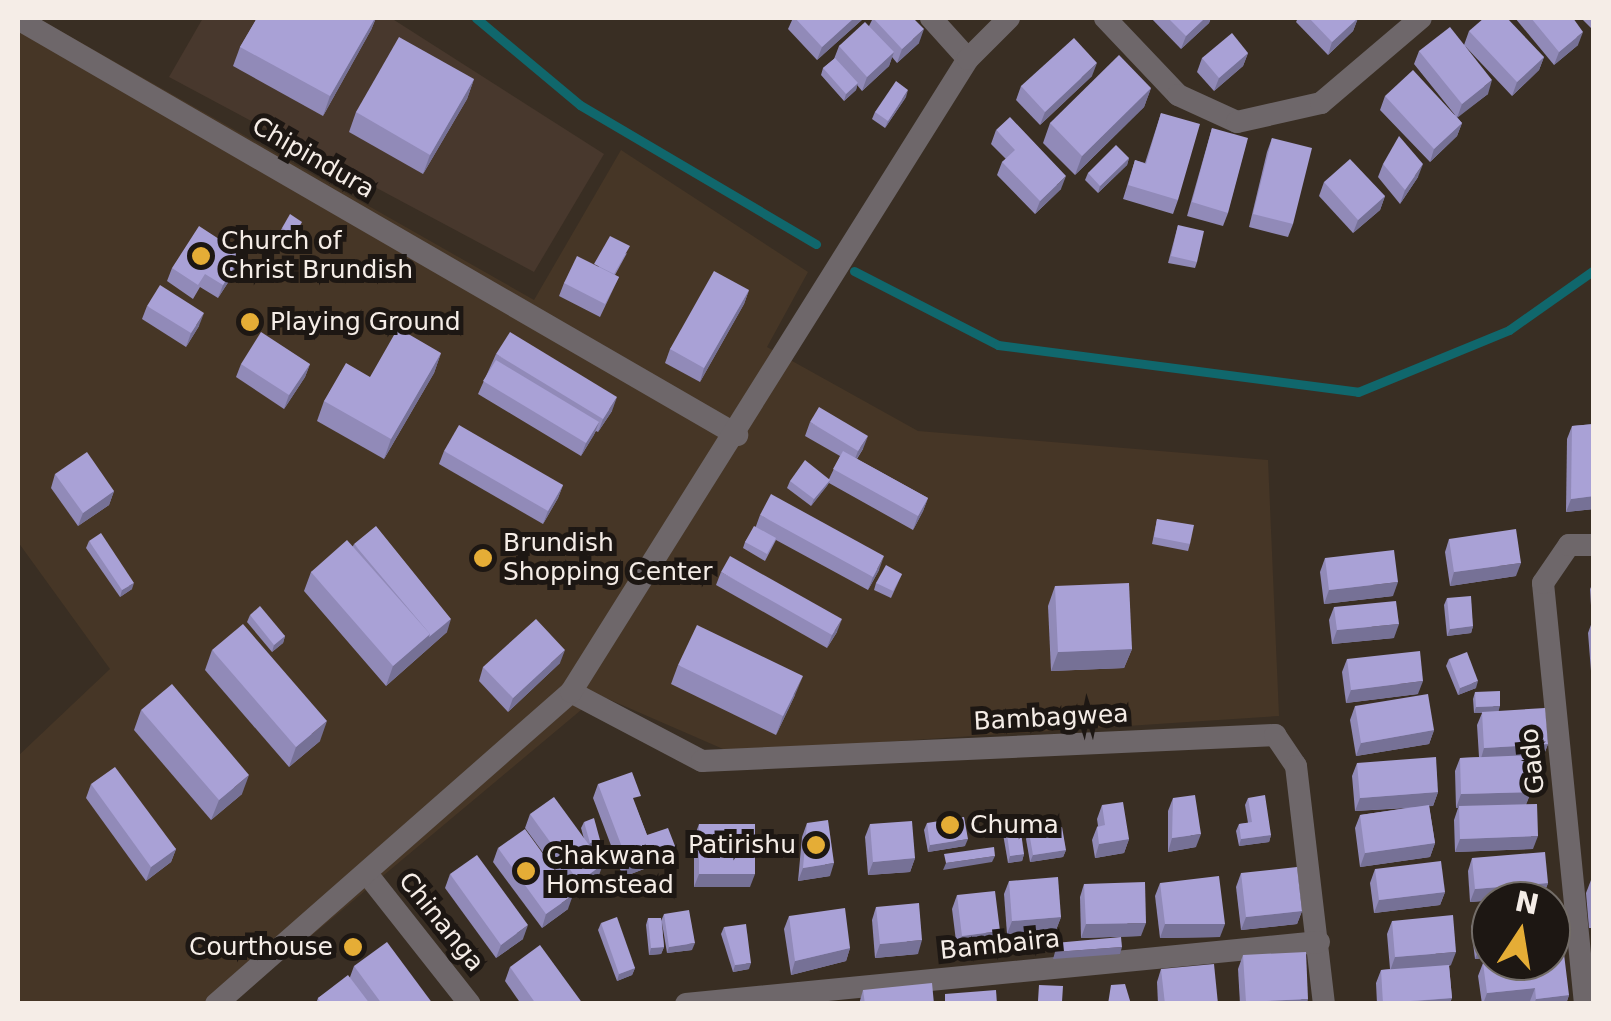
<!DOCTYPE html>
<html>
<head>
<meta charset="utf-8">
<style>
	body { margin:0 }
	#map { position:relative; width:1611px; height:1021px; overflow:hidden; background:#392e23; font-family:"DejaVu Sans",sans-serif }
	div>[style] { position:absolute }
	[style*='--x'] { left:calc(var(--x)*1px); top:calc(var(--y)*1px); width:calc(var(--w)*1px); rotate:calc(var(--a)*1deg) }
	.built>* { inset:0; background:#463626 }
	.education>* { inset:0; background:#48382d }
	.stream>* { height:9px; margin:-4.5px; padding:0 4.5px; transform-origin:4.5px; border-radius:4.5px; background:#10676c }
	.minor>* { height:22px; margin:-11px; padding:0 11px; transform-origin:11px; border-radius:11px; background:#6e676a }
	.wall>* { inset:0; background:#918ab8 }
	.shaded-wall>* { inset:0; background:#767196 }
	.building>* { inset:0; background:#a9a1d6 }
	.dots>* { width:28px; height:28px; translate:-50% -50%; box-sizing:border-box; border:5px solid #1d1713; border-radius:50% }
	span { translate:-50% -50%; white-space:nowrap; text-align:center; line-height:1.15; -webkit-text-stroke:10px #1d1713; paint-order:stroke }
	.street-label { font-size:25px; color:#f5ede7 }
	.poi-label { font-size:25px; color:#f5ede7 }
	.left { translate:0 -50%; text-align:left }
	.right { translate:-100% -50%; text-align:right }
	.frame { position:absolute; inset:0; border:20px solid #f5ede7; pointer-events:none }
	.north { position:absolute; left:1471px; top:881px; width:100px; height:100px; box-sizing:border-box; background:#1d1713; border:2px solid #736d68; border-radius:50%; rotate:12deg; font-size:28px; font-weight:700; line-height:40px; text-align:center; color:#f5ede7 }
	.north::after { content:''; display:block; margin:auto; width:35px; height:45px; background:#e5ad36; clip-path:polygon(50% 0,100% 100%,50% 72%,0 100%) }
</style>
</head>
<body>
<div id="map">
	<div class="built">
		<i style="clip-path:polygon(18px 18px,38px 18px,534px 300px,621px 150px,808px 272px,767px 347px,918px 431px,1268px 460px,1279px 716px,730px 752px,599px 695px,231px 1003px,18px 1003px,18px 756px,110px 669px,18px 542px)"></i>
	</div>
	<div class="education">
		<i style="clip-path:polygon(203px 18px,391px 18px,604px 154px,534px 272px,169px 77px)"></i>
	</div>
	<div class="stream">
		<i style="--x:476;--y:18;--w:136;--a:39.9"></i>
		<i style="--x:580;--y:105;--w:274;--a:30.5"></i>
		<i style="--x:854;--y:271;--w:162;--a:27.2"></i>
		<i style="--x:998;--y:345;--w:363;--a:7.4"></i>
		<i style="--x:1358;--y:392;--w:163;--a:-22.3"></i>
		<i style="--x:1509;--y:330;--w:104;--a:-35.2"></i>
	</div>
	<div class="minor">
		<i style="--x:931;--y:18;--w:55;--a:47.9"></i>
		<i style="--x:1105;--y:18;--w:106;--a:46.5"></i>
		<i style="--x:1178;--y:95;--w:65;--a:24.6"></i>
		<i style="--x:1237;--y:122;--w:86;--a:-12.7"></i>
		<i style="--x:1321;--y:103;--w:131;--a:-40.4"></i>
		<i style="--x:18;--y:19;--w:831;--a:30.05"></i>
		<i style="--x:571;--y:692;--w:148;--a:27.8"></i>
		<i style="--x:702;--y:761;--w:574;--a:-2.6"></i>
		<i style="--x:1275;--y:735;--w:37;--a:56"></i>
		<i style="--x:1296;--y:766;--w:240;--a:83.3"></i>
		<i style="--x:368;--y:875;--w:164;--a:51.7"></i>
		<i style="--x:216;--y:1004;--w:473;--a:-41.3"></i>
		<i style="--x:571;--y:692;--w:747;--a:-57.91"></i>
		<i style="--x:968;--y:59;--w:58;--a:-45"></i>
		<i style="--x:686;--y:1004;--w:636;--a:-5.59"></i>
		<i style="--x:1585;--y:1004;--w:423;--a:-95.7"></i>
		<i style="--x:1543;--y:583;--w:46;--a:-55.6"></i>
		<i style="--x:1569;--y:545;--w:25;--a:0"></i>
	</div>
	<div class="wall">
		<i style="clip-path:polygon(257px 18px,376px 18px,371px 30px,323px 116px,233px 66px,240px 47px)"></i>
		<i style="clip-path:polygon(793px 18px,864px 18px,817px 60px,788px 29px)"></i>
		<i style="clip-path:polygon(873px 18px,919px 43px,897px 63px,892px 57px,889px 66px,862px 91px,857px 85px,856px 90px,844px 101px,821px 75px,823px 68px,834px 59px,839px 46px,869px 26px)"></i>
		<i style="clip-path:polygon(1151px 18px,1211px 18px,1209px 23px,1181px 49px)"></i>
		<i style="clip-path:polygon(1298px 18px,1358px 18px,1353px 31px,1328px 55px,1296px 22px)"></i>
		<i style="clip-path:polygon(1515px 18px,1573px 18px,1578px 45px,1554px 65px)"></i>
		<i style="clip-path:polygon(1581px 18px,1594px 18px,1594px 31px)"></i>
		<i style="clip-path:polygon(1469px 31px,1544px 57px,1539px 70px,1512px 96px,1465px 46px,1488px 94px,1457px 117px,1462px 123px,1457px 136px,1430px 162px,1380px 110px,1385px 96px,1455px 115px,1414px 64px,1419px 51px,1464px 45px)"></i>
		<i style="clip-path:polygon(1248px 53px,1243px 66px,1214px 91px,1197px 72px,1202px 58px)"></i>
		<i style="clip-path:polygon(1092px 76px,1040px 125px,1016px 100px,1021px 86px)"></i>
		<i style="clip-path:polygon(474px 79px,467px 99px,423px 174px,349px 132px,356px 112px)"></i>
		<i style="clip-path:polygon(1151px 88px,1144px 107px,1075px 175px,1043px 143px,1050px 123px)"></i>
		<i style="clip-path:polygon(906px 97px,885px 128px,872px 119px,875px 112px)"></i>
		<i style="clip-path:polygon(1161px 113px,1178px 200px,1173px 214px,1123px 199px,1135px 160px,1145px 163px)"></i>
		<i style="clip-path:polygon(1212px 128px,1228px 213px,1223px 226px,1187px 216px)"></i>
		<i style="clip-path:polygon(996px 130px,1061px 189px,1035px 214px,997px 175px,1002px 162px,1006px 159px,991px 144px)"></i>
		<i style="clip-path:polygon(1272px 138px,1293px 224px,1288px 237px,1249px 227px,1267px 152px)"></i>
		<i style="clip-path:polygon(1129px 158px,1127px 165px,1098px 193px,1085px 180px,1088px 173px)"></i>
		<i style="clip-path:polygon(1383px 164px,1418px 177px,1400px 204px,1378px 177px)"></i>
		<i style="clip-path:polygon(1324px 182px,1385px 196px,1380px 210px,1353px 233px,1319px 196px)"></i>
		<i style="clip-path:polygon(1178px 225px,1197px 262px,1195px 268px,1168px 263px)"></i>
		<i style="clip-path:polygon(282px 228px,300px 229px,291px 242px,279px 234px)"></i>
		<i style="clip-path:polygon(627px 253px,615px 275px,619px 277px,600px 317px,559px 296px,564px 283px)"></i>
		<i style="clip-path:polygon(238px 267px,218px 298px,200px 287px,193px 299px,167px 281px,172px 268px)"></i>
		<i style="clip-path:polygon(749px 290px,744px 304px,700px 382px,665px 363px,670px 349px)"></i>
		<i style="clip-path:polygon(147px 306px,199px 326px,186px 347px,142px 319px)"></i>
		<i style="clip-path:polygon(441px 353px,434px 373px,384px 459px,317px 421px,324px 401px,370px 377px)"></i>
		<i style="clip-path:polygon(496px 354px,612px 411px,598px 432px,596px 431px,581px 456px,478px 394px)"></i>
		<i style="clip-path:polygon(241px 364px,310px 364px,305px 377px,284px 409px,236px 377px)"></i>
		<i style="clip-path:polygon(810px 422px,863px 449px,857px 459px,928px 498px,923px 511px,913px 530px,829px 483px,811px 506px,787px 488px,790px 481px,829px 479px,840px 456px,805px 436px)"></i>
		<i style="clip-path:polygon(1594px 424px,1594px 509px,1566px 512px,1567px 439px,1572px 426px)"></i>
		<i style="clip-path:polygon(444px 451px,563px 485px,558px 498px,543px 524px,439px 464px)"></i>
		<i style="clip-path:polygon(55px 474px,114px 491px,109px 505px,78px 526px,51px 488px)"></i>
		<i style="clip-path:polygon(760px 515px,879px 570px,868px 590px,776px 540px,765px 561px,743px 548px,745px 542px,756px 526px)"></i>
		<i style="clip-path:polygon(1157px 519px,1190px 544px,1188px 551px,1152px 544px)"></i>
		<i style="clip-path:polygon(1449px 539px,1516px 576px,1450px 586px,1445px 552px)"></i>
		<i style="clip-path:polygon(89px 541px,132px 589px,120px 597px,86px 548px)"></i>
		<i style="clip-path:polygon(354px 544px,447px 632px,386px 686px,304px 591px,311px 572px,353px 546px)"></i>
		<i style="clip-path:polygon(1325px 558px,1393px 596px,1324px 604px,1320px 572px)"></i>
		<i style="clip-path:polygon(721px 572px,837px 632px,827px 648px,716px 585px)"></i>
		<i style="clip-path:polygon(902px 574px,891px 598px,874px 590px,876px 583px)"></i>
		<i style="clip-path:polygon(1594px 581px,1594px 671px,1591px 671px,1588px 633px,1592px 622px,1590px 589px)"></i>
		<i style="clip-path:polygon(1055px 586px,1132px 649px,1124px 668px,1051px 671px,1048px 606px)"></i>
		<i style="clip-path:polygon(1447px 598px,1473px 626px,1471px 633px,1447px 636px,1444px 605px)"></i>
		<i style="clip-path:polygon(1334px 607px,1394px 638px,1332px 644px,1329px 620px)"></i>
		<i style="clip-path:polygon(250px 615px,285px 636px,283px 643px,272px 652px,247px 622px)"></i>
		<i style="clip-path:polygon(212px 650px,320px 741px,289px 767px,205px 670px)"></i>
		<i style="clip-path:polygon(1347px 659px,1418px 694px,1346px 703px,1342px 672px)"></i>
		<i style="clip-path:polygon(1449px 659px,1476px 688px,1458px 695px,1446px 666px)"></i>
		<i style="clip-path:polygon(560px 663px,508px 712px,479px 681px,483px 667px)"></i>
		<i style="clip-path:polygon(678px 665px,795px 695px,776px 735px,671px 684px)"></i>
		<i style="clip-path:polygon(1475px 692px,1499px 711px,1548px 744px,1543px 757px,1529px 758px,1531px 792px,1526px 804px,1533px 849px,1455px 852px,1454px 820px,1458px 808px,1456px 808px,1455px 771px,1460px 758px,1479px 757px,1477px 725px,1482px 713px,1474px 713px,1473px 699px)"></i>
		<i style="clip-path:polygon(1355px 706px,1434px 730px,1429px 744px,1356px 756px,1350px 720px)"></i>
		<i style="clip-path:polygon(141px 710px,242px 794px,211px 820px,134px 730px)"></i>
		<i style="clip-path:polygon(1357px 763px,1438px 792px,1433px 806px,1429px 806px,1435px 843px,1430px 857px,1360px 867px,1355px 828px,1360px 815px,1407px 808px,1355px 811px,1352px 776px)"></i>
		<i style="clip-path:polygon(91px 784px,176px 849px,171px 862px,146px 881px,86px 798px)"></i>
		<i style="clip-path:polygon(598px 784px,636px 807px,647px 835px,675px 846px,670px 859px,623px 877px,593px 798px)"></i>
		<i style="clip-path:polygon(1173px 798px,1196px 847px,1168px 852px,1168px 811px)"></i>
		<i style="clip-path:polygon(1248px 798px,1271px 835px,1269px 842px,1239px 846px,1236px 831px,1239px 824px,1248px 823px,1245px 805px)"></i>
		<i style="clip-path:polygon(1102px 805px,1129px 839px,1124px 853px,1095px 858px,1092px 840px,1097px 827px,1098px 826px,1097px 819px)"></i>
		<i style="clip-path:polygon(530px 814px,584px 839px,581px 828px,584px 822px,598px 847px,592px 849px,598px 878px,574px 895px,525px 828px)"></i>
		<i style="clip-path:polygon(807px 823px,830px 876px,798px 881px,802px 837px)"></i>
		<i style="clip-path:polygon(927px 823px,965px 846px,928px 852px,924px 830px)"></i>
		<i style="clip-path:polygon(699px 824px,750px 887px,694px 887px,694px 838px)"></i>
		<i style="clip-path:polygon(870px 824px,915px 858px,910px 872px,868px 875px,865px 837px)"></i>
		<i style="clip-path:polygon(1006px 827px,1024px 854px,1022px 861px,1008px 863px,1003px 834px)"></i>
		<i style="clip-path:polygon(1029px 832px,1066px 850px,1063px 857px,1030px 862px,1026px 839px)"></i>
		<i style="clip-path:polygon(498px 848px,568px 909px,542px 928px,493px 862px)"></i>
		<i style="clip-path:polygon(1472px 858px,1548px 883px,1543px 896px,1470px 902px,1468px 871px)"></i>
		<i style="clip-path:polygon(1375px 869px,1445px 892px,1440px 905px,1374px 913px,1370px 883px)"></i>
		<i style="clip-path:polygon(1241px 873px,1302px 911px,1297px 924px,1241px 930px,1236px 887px)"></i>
		<i style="clip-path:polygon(450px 874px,523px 939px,496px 958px,445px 888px)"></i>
		<i style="clip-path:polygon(1591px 880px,1594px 880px,1594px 928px,1589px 928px,1586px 893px)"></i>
		<i style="clip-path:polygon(1009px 881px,1061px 917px,1056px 930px,1007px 934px,1004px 894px)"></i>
		<i style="clip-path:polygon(1160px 883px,1220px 937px,1160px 938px,1155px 896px)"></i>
		<i style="clip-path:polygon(1084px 884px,1141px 936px,1081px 938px,1080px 897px)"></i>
		<i style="clip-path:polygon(957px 895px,995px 945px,957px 949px,952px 909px)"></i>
		<i style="clip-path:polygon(876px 907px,918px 954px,875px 958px,872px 920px)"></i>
		<i style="clip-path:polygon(664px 914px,692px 950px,667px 953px,662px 923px,664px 947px,661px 954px,649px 955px,646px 925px,648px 918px,661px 921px)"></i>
		<i style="clip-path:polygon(1476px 914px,1491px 957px,1475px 959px,1471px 927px)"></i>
		<i style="clip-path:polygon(789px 916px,850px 948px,846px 961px,791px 975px,784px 929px)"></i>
		<i style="clip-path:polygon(1392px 921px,1451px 965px,1449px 966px,1452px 998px,1449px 1004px,1377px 1004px,1376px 983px,1381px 970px,1390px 969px,1387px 934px)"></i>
		<i style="clip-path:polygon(601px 923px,635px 968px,632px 975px,617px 981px,598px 930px)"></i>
		<i style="clip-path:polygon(724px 927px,749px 969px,733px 972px,721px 934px)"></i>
		<i style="clip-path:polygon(1243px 955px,1307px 1004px,1240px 1004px,1238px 969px)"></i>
		<i style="clip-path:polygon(1483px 963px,1569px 995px,1566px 1004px,1530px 1004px,1530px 1001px,1509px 1004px,1482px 1004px,1478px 976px)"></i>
		<i style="clip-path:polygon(354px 966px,433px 1004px,316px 1004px,318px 998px,350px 977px)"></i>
		<i style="clip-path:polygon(510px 967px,583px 1004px,521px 1004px,505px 981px)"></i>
		<i style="clip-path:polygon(1161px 969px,1218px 1004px,1158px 1004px,1157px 982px)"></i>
		<i style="clip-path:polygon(863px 990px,934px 1004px,859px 1004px)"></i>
	</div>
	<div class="shaded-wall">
		<i style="clip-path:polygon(375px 18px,376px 18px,371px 30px,323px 116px,330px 96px)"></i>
		<i style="clip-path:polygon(854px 18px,864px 18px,817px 60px,822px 47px)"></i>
		<i style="clip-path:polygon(1205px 18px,1211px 18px,1209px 23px,1181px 49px,1186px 36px)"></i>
		<i style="clip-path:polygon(1358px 18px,1353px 31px,1328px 55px,1332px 42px)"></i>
		<i style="clip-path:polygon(924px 29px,919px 43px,897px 63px,902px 49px)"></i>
		<i style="clip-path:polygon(1583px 32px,1578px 45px,1554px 65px,1559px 52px)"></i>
		<i style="clip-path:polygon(894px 52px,889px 66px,862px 91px,867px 77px)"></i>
		<i style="clip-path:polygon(1248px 53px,1243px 66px,1214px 91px,1219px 78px)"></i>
		<i style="clip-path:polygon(1544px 57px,1539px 70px,1512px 96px,1517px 82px)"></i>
		<i style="clip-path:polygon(1097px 63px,1092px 76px,1040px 125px,1045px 112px)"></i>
		<i style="clip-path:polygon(474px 79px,467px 99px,423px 174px,430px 155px)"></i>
		<i style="clip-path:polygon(1492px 80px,1488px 94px,1457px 118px,1462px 104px)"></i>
		<i style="clip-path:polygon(858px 83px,856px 90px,844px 101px,846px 94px)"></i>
		<i style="clip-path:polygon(1151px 88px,1144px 107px,1075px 175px,1082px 156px)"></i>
		<i style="clip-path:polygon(908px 90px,906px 97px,885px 128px,888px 121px)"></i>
		<i style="clip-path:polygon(1462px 123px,1457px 136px,1430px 162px,1434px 149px)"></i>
		<i style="clip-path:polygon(1129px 158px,1127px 165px,1098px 193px,1100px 186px)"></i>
		<i style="clip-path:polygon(1423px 164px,1418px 177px,1400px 204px,1405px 190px)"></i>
		<i style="clip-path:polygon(1066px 176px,1061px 189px,1035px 214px,1040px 201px)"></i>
		<i style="clip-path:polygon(1385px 196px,1380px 210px,1353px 233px,1358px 220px)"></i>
		<i style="clip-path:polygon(242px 254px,238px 267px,218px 298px,223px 285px)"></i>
		<i style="clip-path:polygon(749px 290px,744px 304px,700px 382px,704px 368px)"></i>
		<i style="clip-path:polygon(204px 313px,199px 326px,186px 347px,191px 333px)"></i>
		<i style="clip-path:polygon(441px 353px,434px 373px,384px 459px,391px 439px)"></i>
		<i style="clip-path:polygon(310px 364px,305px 377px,284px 409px,289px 395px)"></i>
		<i style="clip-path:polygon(617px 397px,612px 411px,598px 432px,603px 419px)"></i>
		<i style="clip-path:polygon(599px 422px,594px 435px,581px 456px,586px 443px)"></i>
		<i style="clip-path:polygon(868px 436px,863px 449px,853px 464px,858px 451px)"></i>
		<i style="clip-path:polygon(830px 480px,827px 486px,811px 506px,814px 499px)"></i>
		<i style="clip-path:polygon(563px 485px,558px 498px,543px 524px,548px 511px)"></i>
		<i style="clip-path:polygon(114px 491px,109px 505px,78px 526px,83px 513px)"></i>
		<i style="clip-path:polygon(1594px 496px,1594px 509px,1566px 512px,1571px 499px)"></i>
		<i style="clip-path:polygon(928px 498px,923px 511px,913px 530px,918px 516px)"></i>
		<i style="clip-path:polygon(884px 556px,879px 570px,868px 590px,873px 577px)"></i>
		<i style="clip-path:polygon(1521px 563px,1516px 576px,1450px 586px,1454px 572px)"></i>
		<i style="clip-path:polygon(1398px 582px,1393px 596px,1324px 604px,1329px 590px)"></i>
		<i style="clip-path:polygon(134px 583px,132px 589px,120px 597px,122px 590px)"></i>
		<i style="clip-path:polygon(451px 619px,447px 632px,386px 686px,393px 666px,430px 634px)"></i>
		<i style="clip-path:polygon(842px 619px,837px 632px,827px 648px,832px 635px)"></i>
		<i style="clip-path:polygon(1399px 624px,1394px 638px,1332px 644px,1337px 630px)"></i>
		<i style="clip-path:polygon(1473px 626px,1471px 633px,1447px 636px,1450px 629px)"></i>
		<i style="clip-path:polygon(285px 636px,283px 643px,272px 652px,274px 645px)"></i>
		<i style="clip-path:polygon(1132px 649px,1124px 668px,1051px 671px,1058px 652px)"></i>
		<i style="clip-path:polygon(565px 650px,560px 663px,508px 712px,513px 698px)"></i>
		<i style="clip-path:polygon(803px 676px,795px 695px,776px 735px,783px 716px)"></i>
		<i style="clip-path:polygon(1423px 681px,1418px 694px,1346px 703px,1351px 690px)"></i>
		<i style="clip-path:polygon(1478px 681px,1476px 688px,1458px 695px,1460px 688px)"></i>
		<i style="clip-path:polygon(1500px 706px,1498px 713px,1474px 713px,1476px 707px)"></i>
		<i style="clip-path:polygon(327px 721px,320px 741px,289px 767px,296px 747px)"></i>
		<i style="clip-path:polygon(1434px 730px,1429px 744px,1356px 756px,1361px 743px)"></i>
		<i style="clip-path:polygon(1548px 744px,1543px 757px,1480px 762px,1484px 748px)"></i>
		<i style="clip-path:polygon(249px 775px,242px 794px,211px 820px,219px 800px)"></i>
		<i style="clip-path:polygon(1438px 792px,1433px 806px,1355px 811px,1360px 798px)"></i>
		<i style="clip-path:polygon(1531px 792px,1526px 805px,1456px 808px,1461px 794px)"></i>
		<i style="clip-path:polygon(1201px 834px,1196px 847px,1168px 852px,1172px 838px)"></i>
		<i style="clip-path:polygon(1271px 835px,1269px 842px,1239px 846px,1241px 839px)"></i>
		<i style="clip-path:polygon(1538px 836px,1533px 849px,1455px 852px,1460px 839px)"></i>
		<i style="clip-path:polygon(968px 839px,965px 846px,928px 852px,930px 845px)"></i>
		<i style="clip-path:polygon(1129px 839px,1124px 853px,1095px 858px,1099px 844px)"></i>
		<i style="clip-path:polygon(600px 840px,598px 847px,588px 850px,590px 843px)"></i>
		<i style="clip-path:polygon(1435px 843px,1430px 857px,1360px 867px,1365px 853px)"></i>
		<i style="clip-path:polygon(675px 846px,670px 859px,623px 877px,628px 863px)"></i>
		<i style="clip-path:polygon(176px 849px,171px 862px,146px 881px,151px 867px)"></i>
		<i style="clip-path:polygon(1066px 850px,1063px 857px,1030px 862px,1033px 855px)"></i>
		<i style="clip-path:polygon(1024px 854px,1022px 861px,1008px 863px,1010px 856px)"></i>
		<i style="clip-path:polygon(995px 856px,992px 862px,943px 870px,946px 863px)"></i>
		<i style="clip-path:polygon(915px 858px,910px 872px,868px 875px,873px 862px)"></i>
		<i style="clip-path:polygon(834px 863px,830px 876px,798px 881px,803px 868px)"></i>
		<i style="clip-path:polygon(603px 864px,598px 878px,574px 895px,579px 882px)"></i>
		<i style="clip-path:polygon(699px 874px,755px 874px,750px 887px,694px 887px)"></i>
		<i style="clip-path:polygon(1548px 883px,1543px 896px,1470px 902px,1475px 889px)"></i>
		<i style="clip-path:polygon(1445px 892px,1440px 905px,1374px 913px,1379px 900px)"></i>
		<i style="clip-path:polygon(573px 895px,568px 909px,542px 928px,546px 914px)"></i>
		<i style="clip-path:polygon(1302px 911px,1297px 924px,1241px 930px,1246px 917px)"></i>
		<i style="clip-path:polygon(1061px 917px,1056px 930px,1007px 934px,1012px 921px)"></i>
		<i style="clip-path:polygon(1146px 923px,1141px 936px,1081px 938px,1086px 924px)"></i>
		<i style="clip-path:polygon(1165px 924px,1225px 924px,1220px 937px,1160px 938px)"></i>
		<i style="clip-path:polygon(528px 925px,523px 939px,496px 958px,501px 945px)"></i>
		<i style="clip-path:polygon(1000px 931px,995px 945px,957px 949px,962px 936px)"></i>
		<i style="clip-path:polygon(922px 940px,918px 954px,875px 958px,880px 944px)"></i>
		<i style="clip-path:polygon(695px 943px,692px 950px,667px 953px,669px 947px)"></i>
		<i style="clip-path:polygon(1491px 945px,1491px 957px,1475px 959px,1480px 946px)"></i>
		<i style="clip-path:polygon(664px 947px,661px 954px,649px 955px,651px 948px)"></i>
		<i style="clip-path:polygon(1122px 947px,1120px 954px,1053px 959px,1055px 952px)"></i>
		<i style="clip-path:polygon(850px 948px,846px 961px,791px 975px,795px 961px)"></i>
		<i style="clip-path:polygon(1456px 952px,1451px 965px,1390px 971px,1395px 957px)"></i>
		<i style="clip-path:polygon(751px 963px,749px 969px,733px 972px,735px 965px)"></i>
		<i style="clip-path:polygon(635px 968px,632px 975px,617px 981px,619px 974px)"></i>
		<i style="clip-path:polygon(1535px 988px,1530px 1001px,1509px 1004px,1483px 1004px,1487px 993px)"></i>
		<i style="clip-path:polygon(1569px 995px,1566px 1004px,1534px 1004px,1536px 999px)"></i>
		<i style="clip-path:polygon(1452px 998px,1449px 1004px,1383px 1004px)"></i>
		<i style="clip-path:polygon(1308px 999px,1307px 1004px,1245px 1004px,1246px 1002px)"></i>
		<i style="clip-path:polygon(1038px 1001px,1062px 1002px,1061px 1004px,1037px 1004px)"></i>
	</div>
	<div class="building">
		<i style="clip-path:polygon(257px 18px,375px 18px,330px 96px,240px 47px)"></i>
		<i style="clip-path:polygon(795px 18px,854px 18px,822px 47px)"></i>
		<i style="clip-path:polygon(873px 18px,913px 18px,924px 29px,902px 49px)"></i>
		<i style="clip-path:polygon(1168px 18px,1205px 18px,1186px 36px)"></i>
		<i style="clip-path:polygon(1309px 18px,1358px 18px,1332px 42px)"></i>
		<i style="clip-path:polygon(1484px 18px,1507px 18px,1544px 57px,1517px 82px,1469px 31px)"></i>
		<i style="clip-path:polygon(1531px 18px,1573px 18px,1583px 32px,1559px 52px)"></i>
		<i style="clip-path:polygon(865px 22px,894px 52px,867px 77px,839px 46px)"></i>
		<i style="clip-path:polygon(1450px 27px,1492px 80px,1462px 104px,1419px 51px)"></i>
		<i style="clip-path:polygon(1232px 33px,1248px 53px,1219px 78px,1202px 58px)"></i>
		<i style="clip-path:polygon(399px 37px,474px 79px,430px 155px,356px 112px)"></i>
		<i style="clip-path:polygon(1074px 38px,1097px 63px,1045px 112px,1021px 86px)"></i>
		<i style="clip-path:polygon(1119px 55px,1151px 88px,1082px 156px,1050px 123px)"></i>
		<i style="clip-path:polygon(835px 58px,858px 83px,846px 94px,823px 68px)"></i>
		<i style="clip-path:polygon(1413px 70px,1462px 123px,1434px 149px,1385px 96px)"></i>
		<i style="clip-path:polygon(896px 81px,908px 90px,888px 121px,875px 112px)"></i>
		<i style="clip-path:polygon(1161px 113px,1200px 124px,1178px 200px,1128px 185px,1135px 160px,1146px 164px)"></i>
		<i style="clip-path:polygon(1010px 117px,1066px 176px,1040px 201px,1002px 162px,1015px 150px,996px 130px)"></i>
		<i style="clip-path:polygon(1212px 128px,1248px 138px,1228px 213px,1192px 202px)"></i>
		<i style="clip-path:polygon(1399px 136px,1423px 164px,1405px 190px,1383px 164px)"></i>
		<i style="clip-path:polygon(1272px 138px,1312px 148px,1293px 224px,1253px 214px)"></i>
		<i style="clip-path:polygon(1116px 145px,1129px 158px,1100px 186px,1088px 173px)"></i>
		<i style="clip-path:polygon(1350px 159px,1385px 196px,1358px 220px,1324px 182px)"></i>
		<i style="clip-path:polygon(290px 214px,302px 222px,294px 236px,282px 228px)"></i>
		<i style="clip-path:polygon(1178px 225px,1204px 231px,1197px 262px,1171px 256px)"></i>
		<i style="clip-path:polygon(199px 226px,242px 254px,223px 285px,205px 274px,198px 285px,172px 268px)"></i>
		<i style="clip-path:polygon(610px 236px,630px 246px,614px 274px,594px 264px)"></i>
		<i style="clip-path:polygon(577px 256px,619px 277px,605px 304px,564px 283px)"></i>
		<i style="clip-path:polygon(714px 271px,749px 290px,704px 368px,670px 349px)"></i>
		<i style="clip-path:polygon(160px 285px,204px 313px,191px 333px,147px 306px)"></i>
		<i style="clip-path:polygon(398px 328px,441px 353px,391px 439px,324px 401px,346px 363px,370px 377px)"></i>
		<i style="clip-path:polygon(261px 332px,310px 364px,289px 395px,241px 364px)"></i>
		<i style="clip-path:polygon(510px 332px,617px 397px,603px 419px,496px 354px)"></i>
		<i style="clip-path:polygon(496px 360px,599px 422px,586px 443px,483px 381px)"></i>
		<i style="clip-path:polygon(819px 407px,868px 436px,858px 451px,810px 422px)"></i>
		<i style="clip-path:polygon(1594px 424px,1594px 496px,1571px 499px,1572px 426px)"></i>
		<i style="clip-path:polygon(459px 425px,563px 485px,548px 511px,444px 451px)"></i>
		<i style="clip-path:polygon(843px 451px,928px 498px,918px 516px,833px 469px)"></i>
		<i style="clip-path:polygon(87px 452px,114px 491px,83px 513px,55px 474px)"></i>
		<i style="clip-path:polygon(805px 460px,830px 480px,814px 499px,790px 481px)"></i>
		<i style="clip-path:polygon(771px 494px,884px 556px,873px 577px,760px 515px)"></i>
		<i style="clip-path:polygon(1157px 519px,1194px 525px,1190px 544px,1154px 537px)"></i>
		<i style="clip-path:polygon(376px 526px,451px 619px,429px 637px,430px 634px,354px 544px)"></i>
		<i style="clip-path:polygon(754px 526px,776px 538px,767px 554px,745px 542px)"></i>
		<i style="clip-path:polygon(1516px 529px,1521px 563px,1454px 572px,1449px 539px)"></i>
		<i style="clip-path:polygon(101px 533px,134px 583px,122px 590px,89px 541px)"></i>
		<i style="clip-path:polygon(347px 540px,430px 634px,393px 666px,311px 572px)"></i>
		<i style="clip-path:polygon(1394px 550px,1398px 582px,1329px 590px,1325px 558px)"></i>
		<i style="clip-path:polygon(730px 556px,842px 619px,832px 635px,721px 572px)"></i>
		<i style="clip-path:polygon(886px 565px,902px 574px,893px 591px,876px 583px)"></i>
		<i style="clip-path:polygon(1129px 583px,1132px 649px,1058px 652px,1055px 586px)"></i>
		<i style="clip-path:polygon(1471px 596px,1473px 626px,1450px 629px,1447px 598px)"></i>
		<i style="clip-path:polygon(1396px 601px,1399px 624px,1337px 630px,1334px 607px)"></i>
		<i style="clip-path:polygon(260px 606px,285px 636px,274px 645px,250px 615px)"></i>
		<i style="clip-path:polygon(536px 619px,565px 650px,513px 698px,483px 667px)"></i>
		<i style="clip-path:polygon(243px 624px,327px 721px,296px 747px,212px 650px)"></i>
		<i style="clip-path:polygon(697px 625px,803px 676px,783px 716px,678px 665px)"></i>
		<i style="clip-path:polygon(1420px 651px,1423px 681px,1351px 690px,1347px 659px)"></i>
		<i style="clip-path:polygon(1467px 652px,1478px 681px,1460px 688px,1449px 659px)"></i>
		<i style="clip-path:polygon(172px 684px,249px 775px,219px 800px,141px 710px)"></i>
		<i style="clip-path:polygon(1500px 691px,1500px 706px,1476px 707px,1475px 692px)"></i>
		<i style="clip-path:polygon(1428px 694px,1434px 730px,1361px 743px,1355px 706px)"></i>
		<i style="clip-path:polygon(1545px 708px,1548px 744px,1484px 748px,1482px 712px)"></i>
		<i style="clip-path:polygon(1529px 755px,1531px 792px,1461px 794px,1460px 758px)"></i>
		<i style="clip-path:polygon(1436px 757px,1438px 792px,1360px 798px,1357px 763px)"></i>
		<i style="clip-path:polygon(115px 767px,176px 849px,151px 867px,91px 784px)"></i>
		<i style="clip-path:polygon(632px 772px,641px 796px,633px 798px,647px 835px,668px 828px,675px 846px,628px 863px,598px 784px)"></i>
		<i style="clip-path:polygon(1195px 795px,1201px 834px,1172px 838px,1173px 798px)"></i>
		<i style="clip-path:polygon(1265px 795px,1271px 835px,1241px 839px,1239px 824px,1252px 822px,1248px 798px)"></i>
		<i style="clip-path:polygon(554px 797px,603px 864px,579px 882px,530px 814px)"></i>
		<i style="clip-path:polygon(1123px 802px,1129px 839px,1099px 844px,1097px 827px,1105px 825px,1102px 805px)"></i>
		<i style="clip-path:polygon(1537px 804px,1538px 836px,1460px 839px,1459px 806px)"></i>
		<i style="clip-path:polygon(1429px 805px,1435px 843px,1365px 853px,1360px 815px)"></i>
		<i style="clip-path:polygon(964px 817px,968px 839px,930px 845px,927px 823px)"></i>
		<i style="clip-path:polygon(594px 818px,600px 840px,590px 843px,584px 822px)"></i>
		<i style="clip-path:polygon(828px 820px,834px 863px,803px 868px,807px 823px)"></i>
		<i style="clip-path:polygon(912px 821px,915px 858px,873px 862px,870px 824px)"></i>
		<i style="clip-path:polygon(699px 824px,755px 824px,755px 874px,699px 874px)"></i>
		<i style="clip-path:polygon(1020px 825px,1024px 854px,1010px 856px,1006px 827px)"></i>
		<i style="clip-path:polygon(1062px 827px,1066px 850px,1033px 855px,1029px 832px)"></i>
		<i style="clip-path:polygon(525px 829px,573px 895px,546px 914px,498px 848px)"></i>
		<i style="clip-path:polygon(994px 847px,995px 856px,946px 863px,944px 854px)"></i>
		<i style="clip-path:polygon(1545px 852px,1548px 883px,1475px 889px,1472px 858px)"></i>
		<i style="clip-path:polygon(477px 855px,528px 925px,501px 945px,450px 874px)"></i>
		<i style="clip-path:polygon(1441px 861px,1445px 892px,1379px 900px,1375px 869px)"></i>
		<i style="clip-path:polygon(1297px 867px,1302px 911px,1246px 917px,1241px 873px)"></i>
		<i style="clip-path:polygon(1219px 876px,1225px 924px,1165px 924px,1160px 883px)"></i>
		<i style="clip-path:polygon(1058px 877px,1061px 917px,1012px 921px,1009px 881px)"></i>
		<i style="clip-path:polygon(1591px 880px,1594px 880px,1594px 909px)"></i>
		<i style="clip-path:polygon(1145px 882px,1146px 923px,1086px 924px,1084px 884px)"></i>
		<i style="clip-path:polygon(995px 891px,1000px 931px,962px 936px,957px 895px)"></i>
		<i style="clip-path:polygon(919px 903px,922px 940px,880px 944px,876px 907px)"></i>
		<i style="clip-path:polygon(845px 908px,850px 948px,795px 961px,789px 916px)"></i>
		<i style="clip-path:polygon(689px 910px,695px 943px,669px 947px,664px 914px)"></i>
		<i style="clip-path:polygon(1491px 912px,1491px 945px,1480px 946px,1476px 914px)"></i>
		<i style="clip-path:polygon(1453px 915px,1456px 952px,1395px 957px,1392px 921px)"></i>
		<i style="clip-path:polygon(617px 917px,635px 968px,619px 974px,601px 923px)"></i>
		<i style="clip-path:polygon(648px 918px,661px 918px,664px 947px,651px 948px)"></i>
		<i style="clip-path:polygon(746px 924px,751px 963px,735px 965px,724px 927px)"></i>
		<i style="clip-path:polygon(1121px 937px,1122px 947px,1055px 952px,1055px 943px)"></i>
		<i style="clip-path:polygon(387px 942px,433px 1004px,382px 1004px,354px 966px)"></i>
		<i style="clip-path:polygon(540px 945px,583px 1004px,536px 1004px,510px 967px)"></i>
		<i style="clip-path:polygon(1306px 952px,1308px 999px,1246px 1002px,1243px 955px)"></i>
		<i style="clip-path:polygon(1564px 954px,1569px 995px,1536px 999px,1535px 988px,1487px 993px,1483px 963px,1501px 961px,1551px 961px,1551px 955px)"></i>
		<i style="clip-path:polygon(1214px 964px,1218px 1004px,1165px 1004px,1161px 969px)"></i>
		<i style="clip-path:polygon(1449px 965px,1452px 998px,1383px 1003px,1381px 970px)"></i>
		<i style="clip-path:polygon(348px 975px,370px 1004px,322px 1004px,318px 998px)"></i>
		<i style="clip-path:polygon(932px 983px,934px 1004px,865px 1004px,863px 990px)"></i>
		<i style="clip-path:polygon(1125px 984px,1131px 1004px,1108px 1004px,1111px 985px)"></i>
		<i style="clip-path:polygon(1039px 985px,1063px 986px,1062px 1002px,1038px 1001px)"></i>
		<i style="clip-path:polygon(996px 990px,997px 1004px,945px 1004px,945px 994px)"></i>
		<i style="clip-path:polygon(721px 1002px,775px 1003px,775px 1004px,721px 1004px)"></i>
		<i style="clip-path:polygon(840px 1002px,840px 1004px,798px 1004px)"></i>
	</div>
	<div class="dots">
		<i style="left:201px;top:256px;background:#e5ad36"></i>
		<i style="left:250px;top:322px;background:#e5ad36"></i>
		<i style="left:483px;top:558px;background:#e5ad36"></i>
		<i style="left:950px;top:825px;background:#e5ad36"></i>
		<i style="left:816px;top:845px;background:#e5ad36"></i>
		<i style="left:526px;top:871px;background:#e5ad36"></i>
		<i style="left:353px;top:947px;background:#e5ad36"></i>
	</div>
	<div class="street-label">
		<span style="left:313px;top:158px;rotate:30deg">Chipindura</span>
		<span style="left:1051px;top:718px;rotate:-3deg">Bambagwea</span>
		<span style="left:1533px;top:761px;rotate:-96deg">Gado</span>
		<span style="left:441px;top:922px;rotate:51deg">Chinanga</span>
		<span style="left:1000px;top:945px;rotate:-6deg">Bambaira</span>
	</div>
	<div class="poi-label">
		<span class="left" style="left:221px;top:256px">Church of<br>Christ Brundish</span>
		<span class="left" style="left:270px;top:322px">Playing Ground</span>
		<span class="left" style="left:503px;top:558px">Brundish<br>Shopping Center</span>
		<span class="left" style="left:970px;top:825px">Chuma</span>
		<span class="right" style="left:796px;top:845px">Patirishu</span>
		<span class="left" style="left:546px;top:871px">Chakwana<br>Homstead</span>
		<span class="right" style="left:333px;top:947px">Courthouse</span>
	</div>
	<div class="frame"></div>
	<div class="north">N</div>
</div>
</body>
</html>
